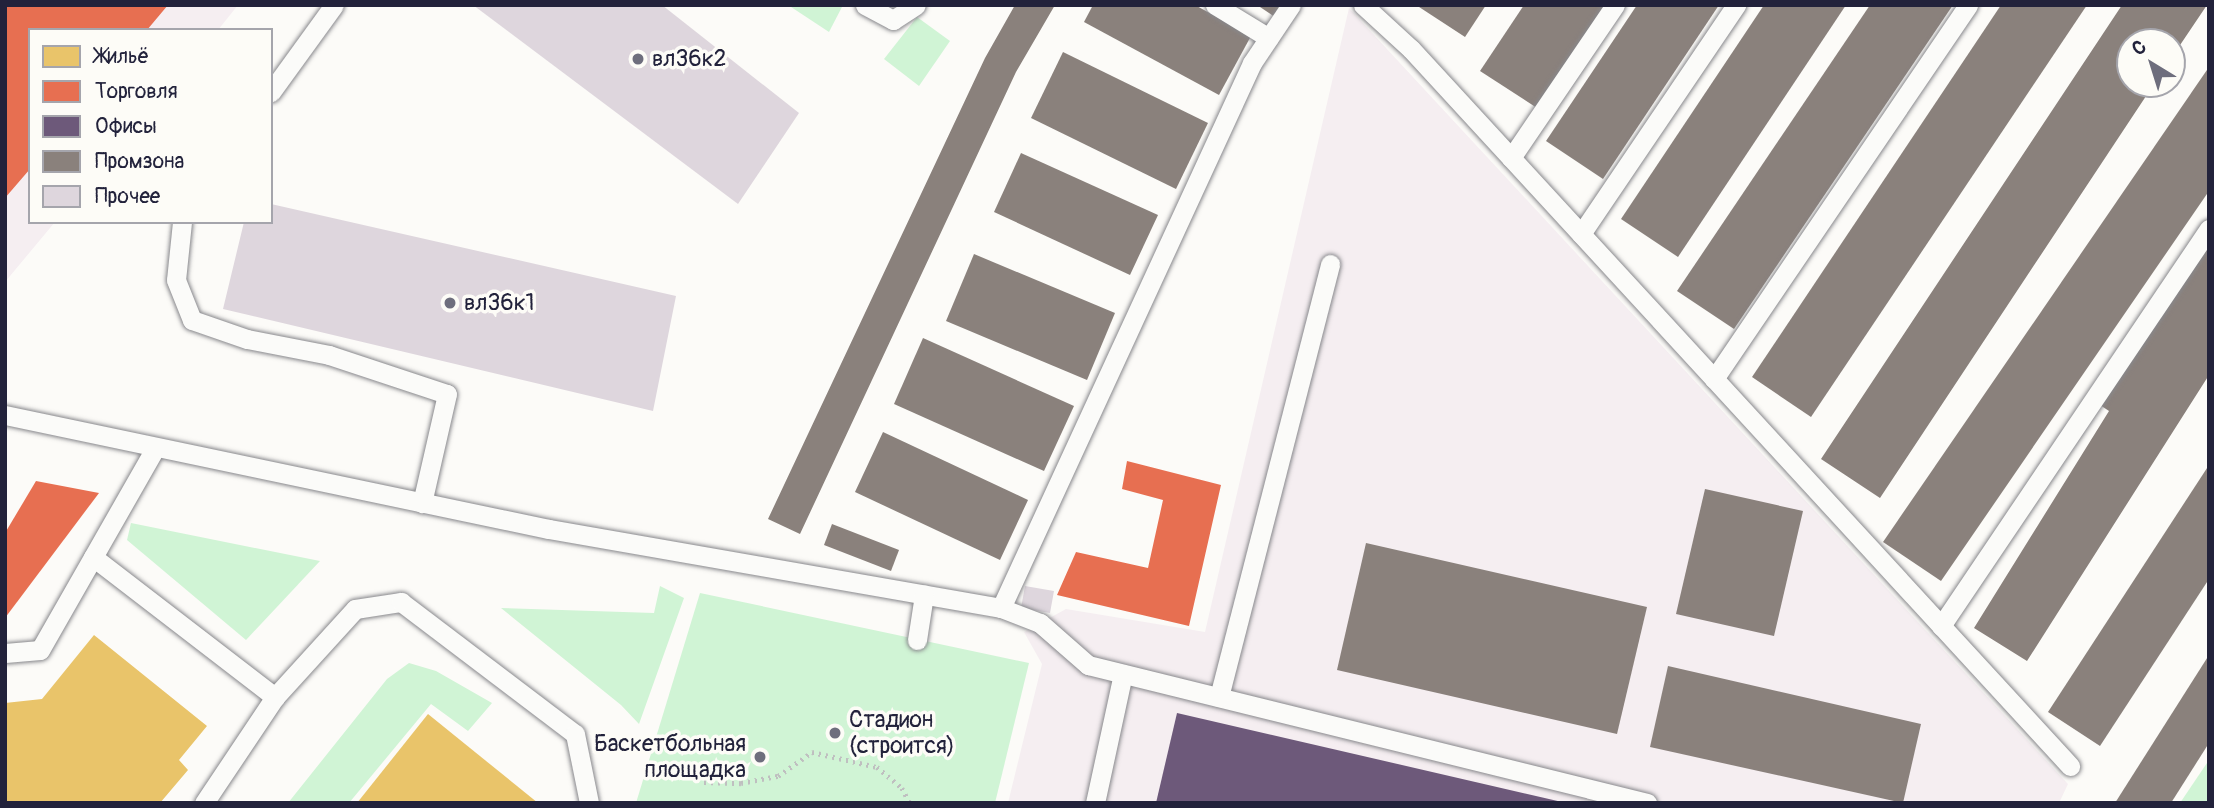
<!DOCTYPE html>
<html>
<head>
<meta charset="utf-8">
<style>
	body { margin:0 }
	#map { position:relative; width:2214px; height:808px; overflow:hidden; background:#fcfbf8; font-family:Pangolin,sans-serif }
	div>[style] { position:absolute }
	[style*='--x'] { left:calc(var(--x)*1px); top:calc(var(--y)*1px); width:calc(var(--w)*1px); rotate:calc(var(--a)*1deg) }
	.built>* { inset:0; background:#f5eef1 }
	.green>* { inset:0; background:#d0f4d5 }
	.homes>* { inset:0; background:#e9c46a }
	.shops>* { inset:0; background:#e76f51 }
	.offices>* { inset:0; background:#6d597a }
	.industry>* { inset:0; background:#8a817c }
	.building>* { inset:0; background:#ded6dd }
	.path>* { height:4.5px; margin-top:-2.25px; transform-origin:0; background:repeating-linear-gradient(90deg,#bfbfc0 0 2px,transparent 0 7px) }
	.roads { filter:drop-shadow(0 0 2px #88888c) drop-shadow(0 0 2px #88888c) }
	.lane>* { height:19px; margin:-9.5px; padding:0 9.5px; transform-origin:9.5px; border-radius:9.5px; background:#fbfbf9 }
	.dots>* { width:19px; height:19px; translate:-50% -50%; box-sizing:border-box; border:4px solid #fdfcf7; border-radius:50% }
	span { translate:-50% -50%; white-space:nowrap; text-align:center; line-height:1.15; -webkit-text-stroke:7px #fdfcf7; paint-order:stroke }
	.poi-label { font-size:23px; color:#22223b }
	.left { translate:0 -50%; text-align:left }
	.right { translate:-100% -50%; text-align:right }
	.frame { position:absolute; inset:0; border:7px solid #22223b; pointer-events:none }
	.legend { position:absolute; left:28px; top:28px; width:245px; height:196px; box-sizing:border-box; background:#fdfcf7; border:2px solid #a5a5ac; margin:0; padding:9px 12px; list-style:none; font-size:21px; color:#22223b }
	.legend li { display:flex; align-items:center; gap:14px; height:35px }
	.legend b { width:35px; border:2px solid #a5a5ac }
	.north { position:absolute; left:2116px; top:28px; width:70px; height:70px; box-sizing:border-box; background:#fdfcf7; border:2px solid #a5a5ac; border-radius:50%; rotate:322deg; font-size:19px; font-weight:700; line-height:28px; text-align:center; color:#22223b }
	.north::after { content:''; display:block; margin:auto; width:24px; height:32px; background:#6e6e7d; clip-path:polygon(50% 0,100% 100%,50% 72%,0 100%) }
</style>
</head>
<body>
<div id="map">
	<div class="built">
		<i style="clip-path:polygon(5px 5px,238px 5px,218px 30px,30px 30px,30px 222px,55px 222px,5px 282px)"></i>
		<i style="clip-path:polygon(1349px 8px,2068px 784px,2059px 803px,1008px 803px,1042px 664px,1024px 632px,1066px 609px,1205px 632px)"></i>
	</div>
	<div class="green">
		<i style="clip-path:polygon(788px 5px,843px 5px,829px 32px)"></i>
		<i style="clip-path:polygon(917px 17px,950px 41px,919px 86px,884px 59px)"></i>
		<i style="clip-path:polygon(131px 523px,320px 561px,246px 640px,127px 540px)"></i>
		<i style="clip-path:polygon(660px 586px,684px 598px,639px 724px,621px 705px,501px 608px,654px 613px)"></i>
		<i style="clip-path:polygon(700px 593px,1029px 663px,995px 803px,636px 803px)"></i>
		<i style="clip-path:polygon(409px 663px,436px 671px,492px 703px,468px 731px,431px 704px,349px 803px,288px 803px,387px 679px)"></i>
		<i style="clip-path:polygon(2209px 760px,2209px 803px,2180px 803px)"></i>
	</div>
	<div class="homes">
		<i style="clip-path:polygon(94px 635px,207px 726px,179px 760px,188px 770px,160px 803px,5px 803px,5px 703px,42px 699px)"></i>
		<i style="clip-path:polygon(428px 714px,538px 803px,357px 803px)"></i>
	</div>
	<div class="shops">
		<i style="clip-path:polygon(5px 5px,168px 5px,147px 30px,30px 30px,30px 169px,5px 198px)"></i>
		<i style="clip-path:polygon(1127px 461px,1221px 485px,1189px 626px,1057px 595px,1076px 552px,1148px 568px,1163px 500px,1122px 489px)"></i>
		<i style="clip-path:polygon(36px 481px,99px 493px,5px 618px,5px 533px)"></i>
	</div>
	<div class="offices">
		<i style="clip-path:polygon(1177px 713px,1562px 802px,1562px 803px,1156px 803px)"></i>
	</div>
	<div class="industry">
		<i style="clip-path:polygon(1015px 5px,1055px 5px,1016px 72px,800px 534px,768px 519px,985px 58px)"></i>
		<i style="clip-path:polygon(1093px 5px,1195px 5px,1251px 36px,1219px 95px,1084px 22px)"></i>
		<i style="clip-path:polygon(1257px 5px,1282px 5px,1275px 17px)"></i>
		<i style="clip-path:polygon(1416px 5px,1486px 5px,1465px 37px)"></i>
		<i style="clip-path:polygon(1524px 5px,1605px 5px,1537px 108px,1480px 71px)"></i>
		<i style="clip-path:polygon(1637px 5px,1719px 5px,1603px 179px,1546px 141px)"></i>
		<i style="clip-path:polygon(1764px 5px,1846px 5px,1678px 257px,1621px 219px)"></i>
		<i style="clip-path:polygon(1870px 5px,1953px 5px,1734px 329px,1677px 291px)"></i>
		<i style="clip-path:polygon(2001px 5px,2087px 5px,1811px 417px,1752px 377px)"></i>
		<i style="clip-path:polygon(2122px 5px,2207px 5px,2172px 57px,2172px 42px,2130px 42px,2130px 84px,2154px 84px,1880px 498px,1821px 459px)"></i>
		<i style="clip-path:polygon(1063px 52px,1208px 123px,1176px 189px,1031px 118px)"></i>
		<i style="clip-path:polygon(2209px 67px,2209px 191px,1941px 581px,1883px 542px)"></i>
		<i style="clip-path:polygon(1021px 153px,1158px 215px,1130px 275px,994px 212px)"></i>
		<i style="clip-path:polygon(2209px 243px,2209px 375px,2027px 661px,1974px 628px,2109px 411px,2097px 403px)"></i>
		<i style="clip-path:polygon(974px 254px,1115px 313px,1087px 380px,946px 321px)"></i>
		<i style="clip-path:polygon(923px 338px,1074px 406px,1044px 471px,894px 404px)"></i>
		<i style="clip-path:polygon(883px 432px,1028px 500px,1000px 560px,855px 492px)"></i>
		<i style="clip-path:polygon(2209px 465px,2209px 579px,2100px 746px,2048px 712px)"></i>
		<i style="clip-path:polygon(1705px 489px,1803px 511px,1774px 636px,1676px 614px)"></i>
		<i style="clip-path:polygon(832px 524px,899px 550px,891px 571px,824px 545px)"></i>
		<i style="clip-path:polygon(1366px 543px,1647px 607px,1617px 734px,1337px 670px)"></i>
		<i style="clip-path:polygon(2209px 655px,2209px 743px,2171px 803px,2115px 803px)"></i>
		<i style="clip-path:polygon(1668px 666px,1921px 724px,1903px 803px,1650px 747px)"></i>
	</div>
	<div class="building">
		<i style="clip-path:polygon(473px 5px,662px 5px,799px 113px,738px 204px)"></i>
		<i style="clip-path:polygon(271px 204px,676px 296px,653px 411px,223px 309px,244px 222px,271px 222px)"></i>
		<i style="clip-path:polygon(1025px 586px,1054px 591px,1050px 613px,1021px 608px)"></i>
	</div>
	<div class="path">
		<i style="--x:704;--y:782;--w:37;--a:2"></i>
		<i style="--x:741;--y:783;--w:38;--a:-11"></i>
		<i style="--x:778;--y:776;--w:42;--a:-35.2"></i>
		<i style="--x:812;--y:752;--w:67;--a:13"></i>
		<i style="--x:877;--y:767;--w:33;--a:40"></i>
		<i style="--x:902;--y:788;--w:17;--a:62"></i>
	</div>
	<div class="roads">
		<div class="lane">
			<i style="--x:865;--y:5;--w:32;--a:28"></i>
			<i style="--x:893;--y:20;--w:27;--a:-33"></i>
			<i style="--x:1215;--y:5;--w:63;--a:31.4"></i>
			<i style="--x:1363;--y:5;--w:65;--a:42.5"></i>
			<i style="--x:1411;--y:49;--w:974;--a:47.41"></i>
			<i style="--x:271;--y:92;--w:107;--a:-54.1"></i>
			<i style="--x:1511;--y:158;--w:185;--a:-55.8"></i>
			<i style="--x:182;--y:222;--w:58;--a:95.9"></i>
			<i style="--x:176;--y:280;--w:43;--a:68.2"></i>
			<i style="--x:192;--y:320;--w:58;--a:19.1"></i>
			<i style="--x:247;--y:339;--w:84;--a:11"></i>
			<i style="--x:329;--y:355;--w:124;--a:18.3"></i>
			<i style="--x:447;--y:394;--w:112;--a:102.9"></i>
			<i style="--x:1581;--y:234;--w:277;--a:-55.9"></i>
			<i style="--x:1714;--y:379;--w:452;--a:-55.8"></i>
			<i style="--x:5;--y:415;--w:556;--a:11.84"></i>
			<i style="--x:549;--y:529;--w:459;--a:9.9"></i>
			<i style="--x:1001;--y:608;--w:600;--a:-65.27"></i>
			<i style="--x:1252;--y:63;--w:70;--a:-56.1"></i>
			<i style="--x:93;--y:557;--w:230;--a:37.6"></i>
			<i style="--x:1001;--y:608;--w:42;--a:21"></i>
			<i style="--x:1040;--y:623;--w:64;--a:41.2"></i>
			<i style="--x:1088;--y:665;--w:576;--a:13.87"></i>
			<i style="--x:1941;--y:626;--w:479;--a:-56"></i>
			<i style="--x:917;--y:640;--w:46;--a:-81.2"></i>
			<i style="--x:5;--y:653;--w:35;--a:-5"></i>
			<i style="--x:40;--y:650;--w:232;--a:-60.3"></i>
			<i style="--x:1219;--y:697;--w:447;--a:-75.6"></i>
			<i style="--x:204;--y:803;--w:128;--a:-56.2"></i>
			<i style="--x:275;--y:697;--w:119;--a:-47.7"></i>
			<i style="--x:355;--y:609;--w:47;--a:-8.7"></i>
			<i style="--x:401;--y:602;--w:218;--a:37.2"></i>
			<i style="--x:575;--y:734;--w:70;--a:78.5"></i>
			<i style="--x:1095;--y:803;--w:132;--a:-77.8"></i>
		</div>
	</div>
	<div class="dots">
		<i style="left:638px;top:59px;background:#6e6e7d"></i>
		<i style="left:450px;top:303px;background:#6e6e7d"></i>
		<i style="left:835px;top:733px;background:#6e6e7d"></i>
		<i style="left:760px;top:757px;background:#6e6e7d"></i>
	</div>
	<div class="poi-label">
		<span class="left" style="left:652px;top:59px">вл36к2</span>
		<span class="left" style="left:464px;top:303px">вл36к1</span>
		<span class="left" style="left:849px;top:733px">Стадион<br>(строится)</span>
		<span class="right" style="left:746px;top:757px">Баскетбольная<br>площадка</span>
	</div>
	<div class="frame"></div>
	<ul class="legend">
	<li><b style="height:19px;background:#e9c46a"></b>Жильё</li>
	<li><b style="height:19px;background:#e76f51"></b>Торговля</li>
	<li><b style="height:19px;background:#6d597a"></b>Офисы</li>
	<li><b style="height:19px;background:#8a817c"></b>Промзона</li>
	<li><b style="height:19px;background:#ded6dd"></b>Прочее</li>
	</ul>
	<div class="north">С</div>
</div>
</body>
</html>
